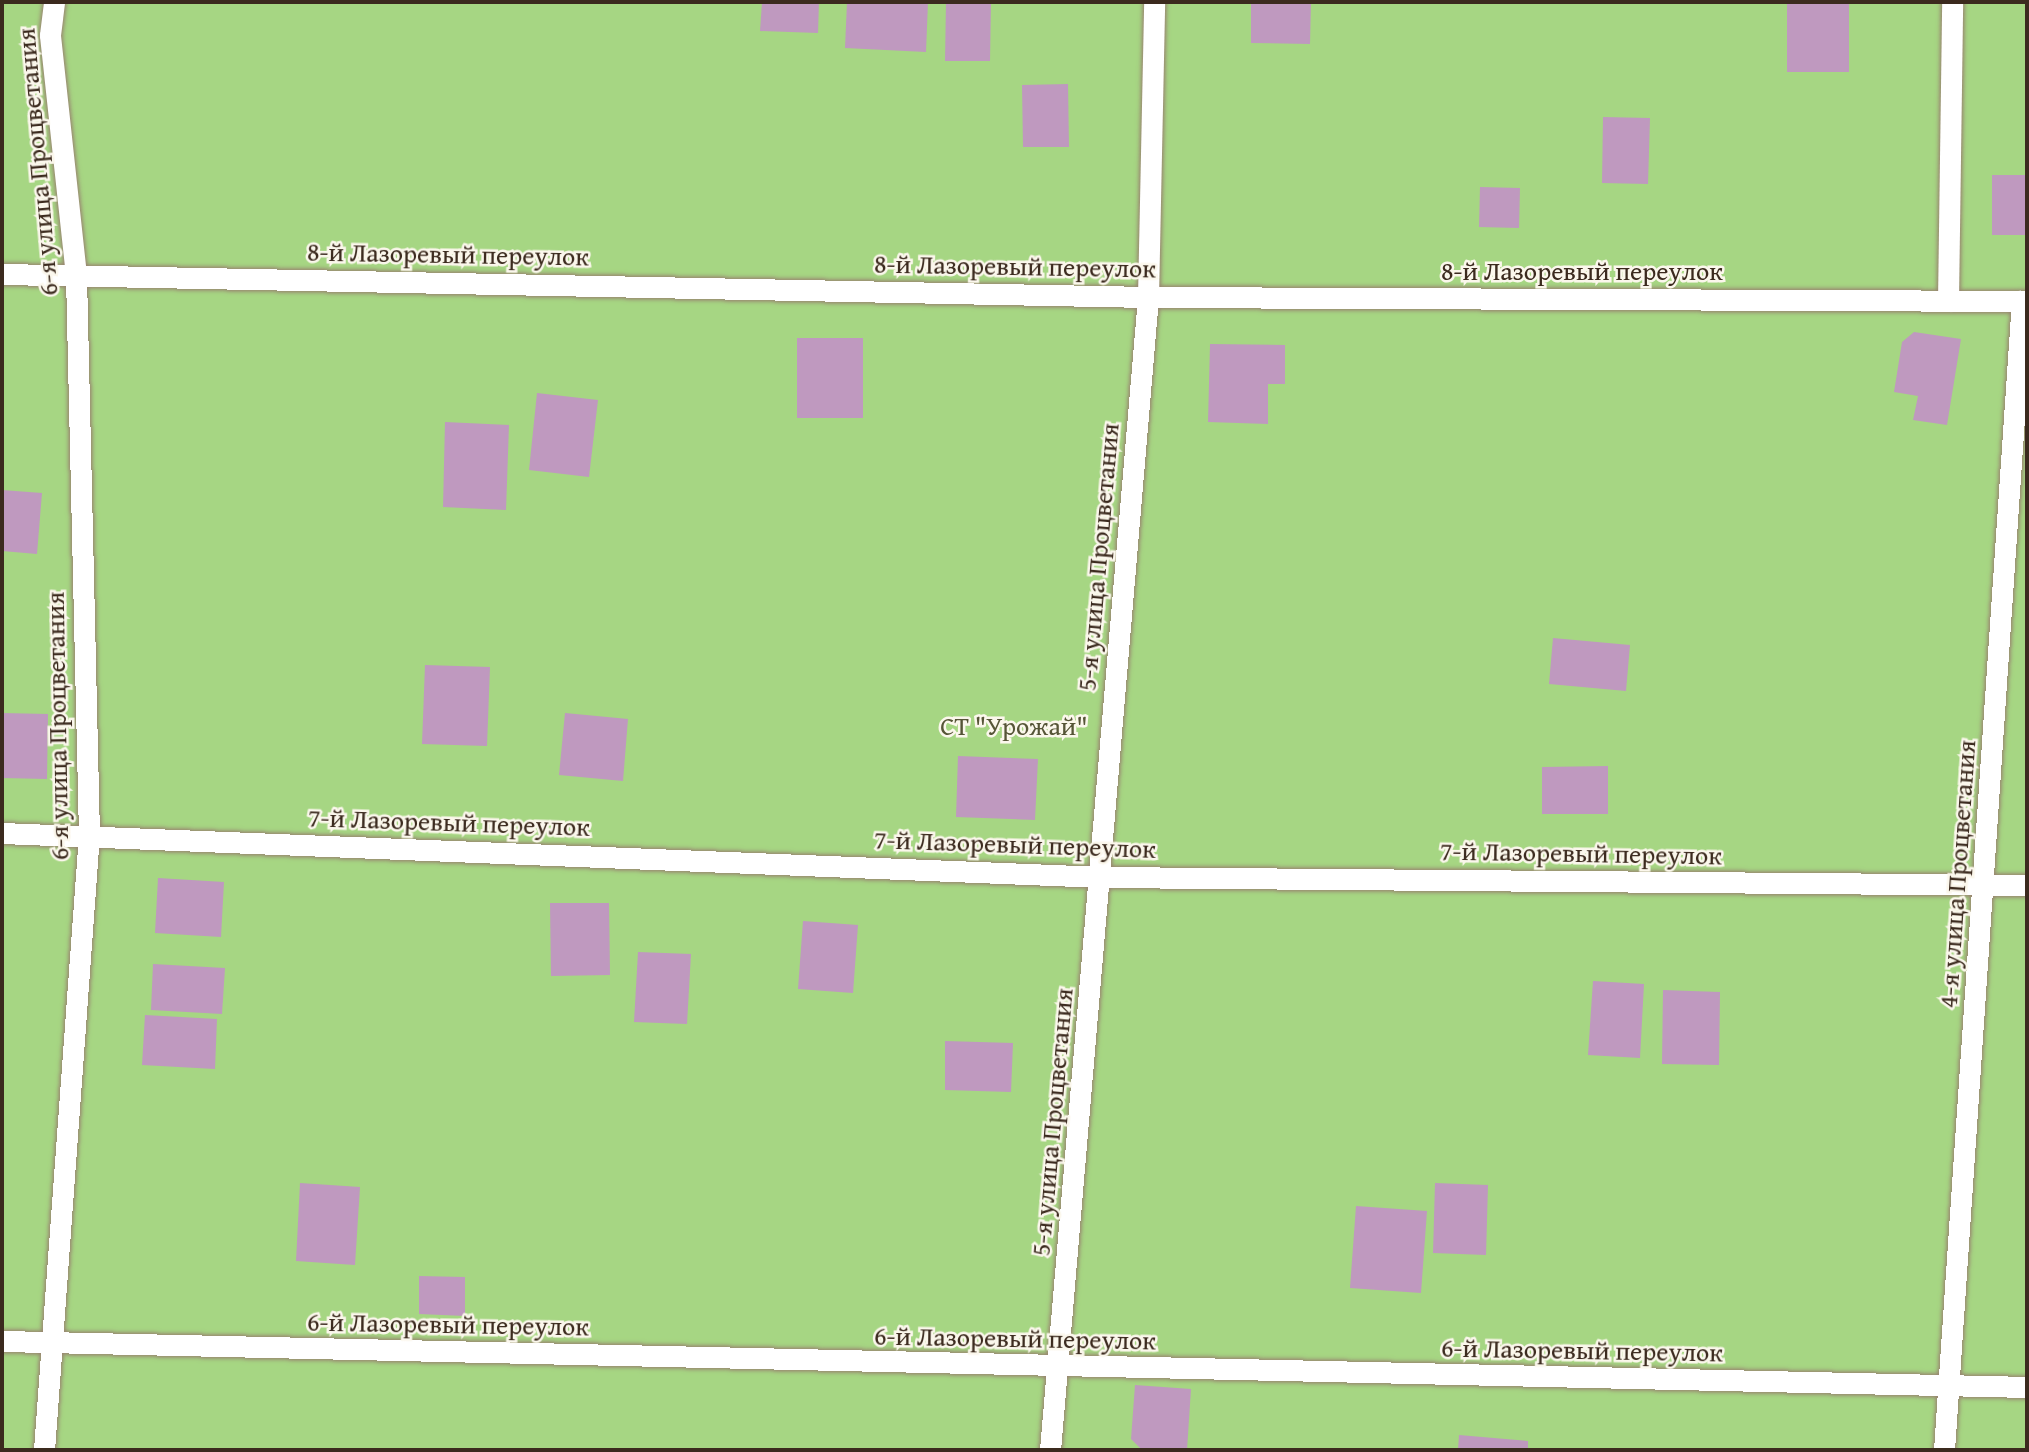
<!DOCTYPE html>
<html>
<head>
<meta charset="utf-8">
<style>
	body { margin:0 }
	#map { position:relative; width:2029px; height:1452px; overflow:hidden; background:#f4dfc2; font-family:"Gentium Book Plus",serif }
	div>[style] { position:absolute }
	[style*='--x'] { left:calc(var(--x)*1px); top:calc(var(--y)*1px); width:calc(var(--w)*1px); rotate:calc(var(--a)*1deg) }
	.green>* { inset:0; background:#a6d683 }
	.building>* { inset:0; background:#bf99bf }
	.roads { filter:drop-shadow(0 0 2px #988470) drop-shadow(0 0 2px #988470) }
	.service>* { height:21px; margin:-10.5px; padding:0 10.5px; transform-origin:10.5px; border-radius:10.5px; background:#fff }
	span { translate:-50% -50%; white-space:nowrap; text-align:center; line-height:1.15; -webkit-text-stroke:5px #fbf7ec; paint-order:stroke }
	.street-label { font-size:26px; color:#3b2a1e }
	.park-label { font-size:26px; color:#565537 }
	.frame { position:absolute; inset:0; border:4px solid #3b2a1e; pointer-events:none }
</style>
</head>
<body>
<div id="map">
	<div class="green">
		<i style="clip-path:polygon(2px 2px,2027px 2px,2027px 1450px,2px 1450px)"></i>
	</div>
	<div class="building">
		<i style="clip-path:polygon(762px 2px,819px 2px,818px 33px,760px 31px)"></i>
		<i style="clip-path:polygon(847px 2px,928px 2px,926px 52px,845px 48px)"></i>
		<i style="clip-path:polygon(946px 2px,991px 2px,990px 61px,945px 61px)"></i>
		<i style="clip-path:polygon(1251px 2px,1311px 2px,1310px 44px,1251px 43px)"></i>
		<i style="clip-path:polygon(1787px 2px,1849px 2px,1849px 72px,1787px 72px)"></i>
		<i style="clip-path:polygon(1068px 84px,1069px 147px,1023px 147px,1022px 85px)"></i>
		<i style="clip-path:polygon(1603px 117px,1650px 118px,1648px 184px,1602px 183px)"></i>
		<i style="clip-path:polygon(1992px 175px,2027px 175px,2027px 235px,1992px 235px)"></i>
		<i style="clip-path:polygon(1480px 187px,1520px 188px,1519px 228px,1479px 227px)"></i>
		<i style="clip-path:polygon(1914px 332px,1961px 339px,1947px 425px,1913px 420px,1918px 396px,1894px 392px,1902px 342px)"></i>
		<i style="clip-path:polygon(797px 338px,863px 338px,863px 418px,797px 418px)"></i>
		<i style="clip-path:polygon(1210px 344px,1285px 345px,1285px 384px,1268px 384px,1268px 424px,1208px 422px)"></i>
		<i style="clip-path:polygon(537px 393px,598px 400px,589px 477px,529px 470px)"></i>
		<i style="clip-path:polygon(445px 422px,509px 425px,506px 510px,443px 507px)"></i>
		<i style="clip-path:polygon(2px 490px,42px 493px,37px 554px,2px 551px)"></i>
		<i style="clip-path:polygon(1553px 638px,1630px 645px,1626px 691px,1549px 684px)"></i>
		<i style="clip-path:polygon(425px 665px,490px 667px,487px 746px,422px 744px)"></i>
		<i style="clip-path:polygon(2px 713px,48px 714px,47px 779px,2px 778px)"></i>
		<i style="clip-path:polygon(565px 713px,628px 719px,623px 781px,559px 775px)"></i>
		<i style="clip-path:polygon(958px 756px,1038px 759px,1035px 820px,956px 817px)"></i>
		<i style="clip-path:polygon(1608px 766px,1608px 814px,1542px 814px,1542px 767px)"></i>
		<i style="clip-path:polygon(158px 878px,224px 882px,221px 937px,155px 933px)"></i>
		<i style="clip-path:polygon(550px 903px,609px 903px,610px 975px,551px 976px)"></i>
		<i style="clip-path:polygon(803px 921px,858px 925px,853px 993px,798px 989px)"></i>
		<i style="clip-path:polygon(638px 952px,691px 954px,687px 1024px,634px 1022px)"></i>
		<i style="clip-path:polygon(153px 964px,225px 968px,222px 1014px,151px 1010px)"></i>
		<i style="clip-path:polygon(1593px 981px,1644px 984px,1640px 1058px,1588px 1055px)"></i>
		<i style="clip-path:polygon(1663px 990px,1720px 992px,1719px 1065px,1662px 1064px)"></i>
		<i style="clip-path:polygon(145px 1015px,217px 1019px,215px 1069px,142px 1065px)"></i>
		<i style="clip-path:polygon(945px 1041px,1013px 1043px,1011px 1092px,945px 1090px)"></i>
		<i style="clip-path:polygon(300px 1183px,360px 1187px,355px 1265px,296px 1261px)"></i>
		<i style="clip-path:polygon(1435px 1183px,1488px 1185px,1486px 1255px,1433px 1253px)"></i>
		<i style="clip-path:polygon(1356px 1206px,1427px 1211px,1421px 1293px,1350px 1288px)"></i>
		<i style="clip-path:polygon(419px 1276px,465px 1277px,465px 1316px,419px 1314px)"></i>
		<i style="clip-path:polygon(1135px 1385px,1191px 1389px,1187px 1450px,1142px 1450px,1131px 1439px)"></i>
		<i style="clip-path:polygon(1459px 1435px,1528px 1441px,1528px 1450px,1458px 1450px)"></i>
	</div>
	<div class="roads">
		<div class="service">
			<i style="--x:2;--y:274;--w:1146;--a:1.15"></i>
			<i style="--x:1148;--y:297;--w:879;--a:0.26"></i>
			<i style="--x:1948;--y:301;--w:299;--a:-89.2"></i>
			<i style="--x:2;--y:833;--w:1099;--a:2.29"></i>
			<i style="--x:1100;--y:877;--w:927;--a:0.49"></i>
			<i style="--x:2;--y:1341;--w:2026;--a:1.3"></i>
			<i style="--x:44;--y:1450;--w:617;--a:-85.82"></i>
			<i style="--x:89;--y:835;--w:560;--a:-91.33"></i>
			<i style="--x:76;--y:275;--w:241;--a:-96.2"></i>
			<i style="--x:50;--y:35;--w:33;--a:-83"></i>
			<i style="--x:1050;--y:1450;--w:1157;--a:-85.14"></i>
			<i style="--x:1148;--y:297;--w:295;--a:-88.8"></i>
			<i style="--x:1944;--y:1450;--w:1152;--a:-86.12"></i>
		</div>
	</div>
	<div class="street-label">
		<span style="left:37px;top:162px;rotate:-95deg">6-я улица Процветания</span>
		<span style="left:448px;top:254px;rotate:1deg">8-й Лазоревый переулок</span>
		<span style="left:1015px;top:266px;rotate:1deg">8-й Лазоревый переулок</span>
		<span style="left:1582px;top:271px">8-й Лазоревый переулок</span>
		<span style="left:1098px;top:557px;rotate:-85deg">5-я улица Процветания</span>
		<span style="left:57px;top:726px;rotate:-91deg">6-я улица Процветания</span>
		<span style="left:449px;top:822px;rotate:2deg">7-й Лазоревый переулок</span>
		<span style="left:1015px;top:844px;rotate:2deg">7-й Лазоревый переулок</span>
		<span style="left:1581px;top:853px;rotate:1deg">7-й Лазоревый переулок</span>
		<span style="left:1957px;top:874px;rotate:-86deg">4-я улица Процветания</span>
		<span style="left:1052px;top:1122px;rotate:-85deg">5-я улица Процветания</span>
		<span style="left:448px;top:1324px;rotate:1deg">6-й Лазоревый переулок</span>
		<span style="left:1015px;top:1338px;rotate:1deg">6-й Лазоревый переулок</span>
		<span style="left:1582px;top:1350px;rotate:1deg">6-й Лазоревый переулок</span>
	</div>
	<div class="park-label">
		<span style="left:1014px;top:726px">СТ "Урожай"</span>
	</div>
	<div class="frame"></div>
</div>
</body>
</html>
